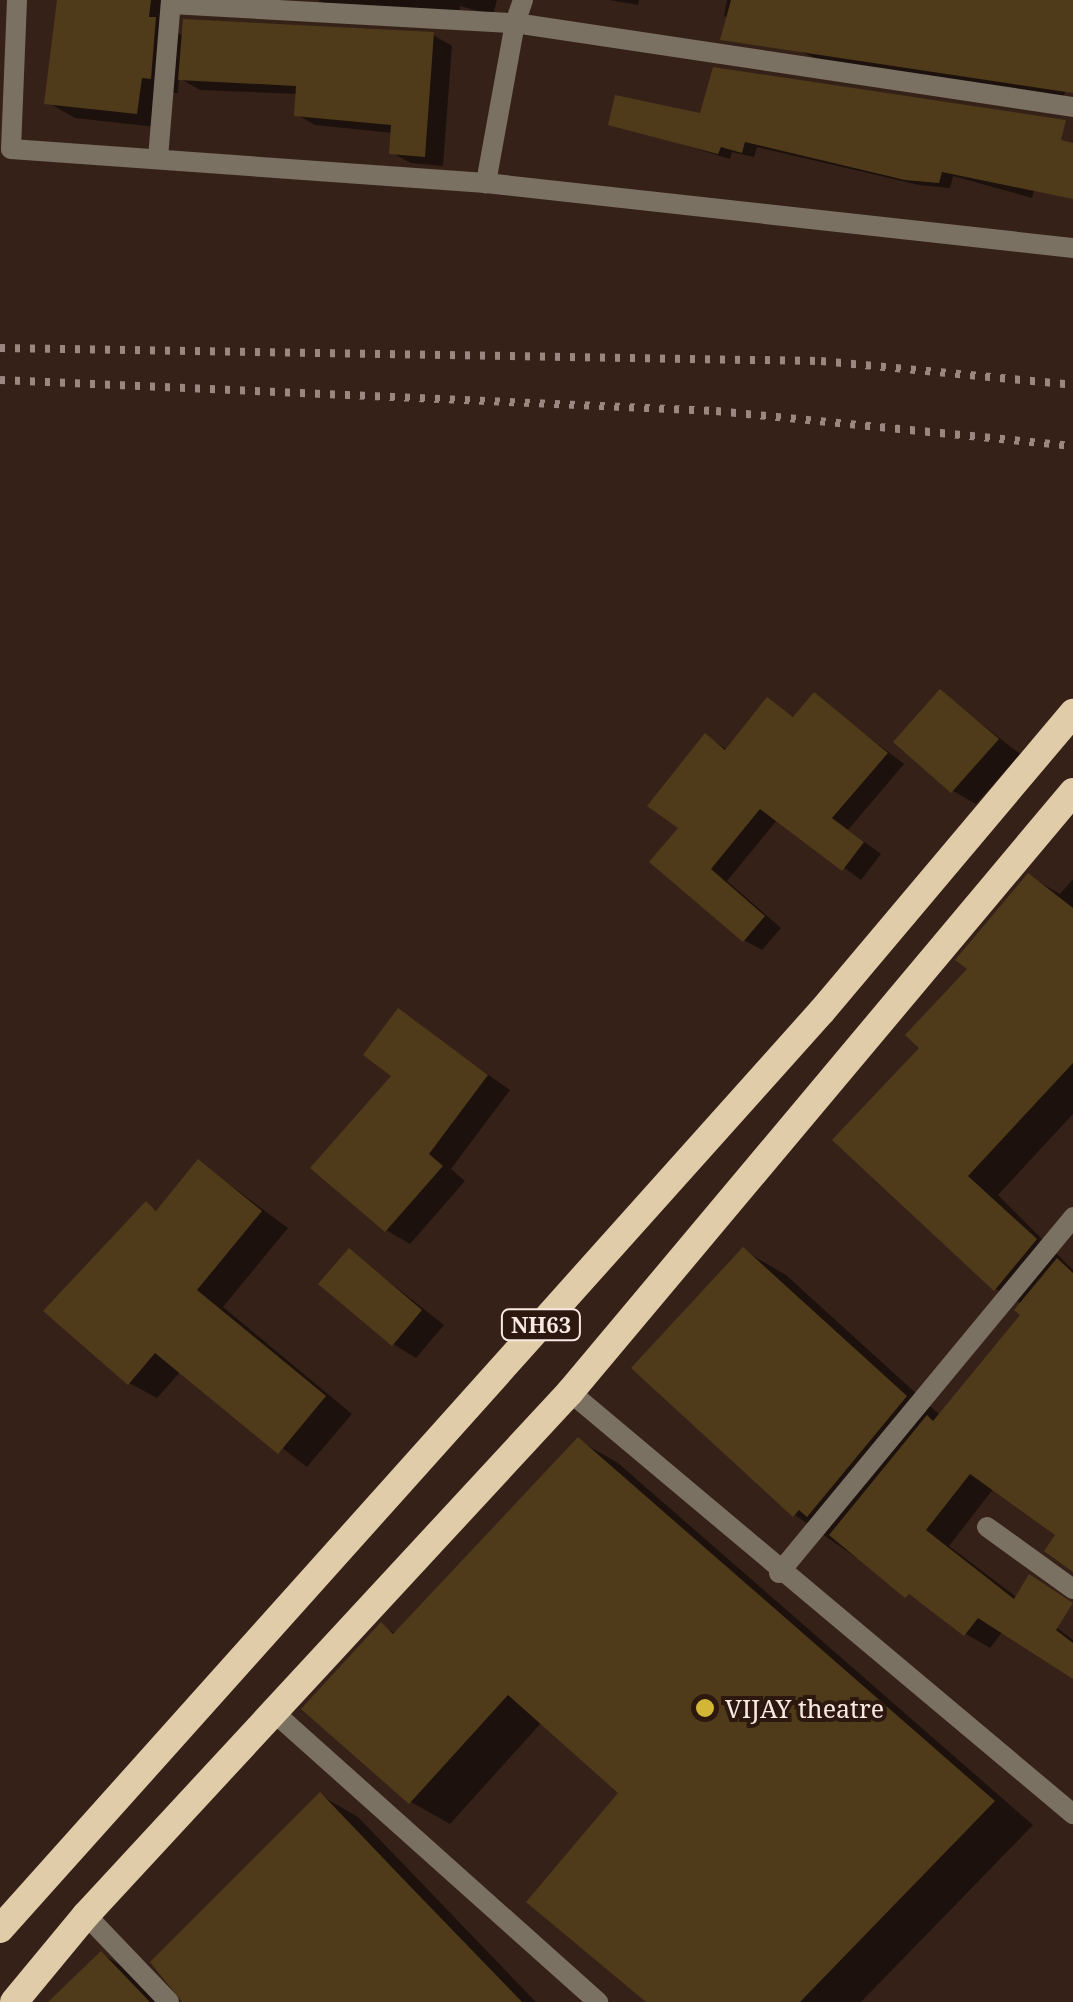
<!DOCTYPE html>
<html>
<head>
<meta charset="utf-8">
<style>
	body { margin:0 }
	#map { position:relative; width:1073px; height:2002px; overflow:hidden; background:#362119; font-family:"Noto Serif",serif }
	div>[style] { position:absolute }
	[style*='--x'] { left:calc(var(--x)*1px); top:calc(var(--y)*1px); width:calc(var(--w)*1px); rotate:calc(var(--a)*1deg) }
	.shadow>* { inset:0; background:#0007 }
	.building>* { inset:0; background:#4f3b1a }
	.minor>* { height:20px; margin:-10px; padding:0 10px; transform-origin:10px; border-radius:10px; background:#7a7162 }
	.trunk>* { height:28px; margin:-14px; padding:0 14px; transform-origin:14px; border-radius:14px; background:#e0cca8 }
	.rail>* { height:8px; margin-top:-4px; transform-origin:0; background:repeating-linear-gradient(90deg,#998780 0 5px,transparent 0 15px) }
	.dots>* { width:28px; height:28px; translate:-50% -50%; box-sizing:border-box; border:5px solid #2c180f; border-radius:50% }
	span { translate:-50% -50%; white-space:nowrap; text-align:center; line-height:1.15; -webkit-text-stroke:8px #2c180f; paint-order:stroke }
	.shield-label span { padding:2px 8px; background:#2c180f; border:2px solid; border-radius:8px; -webkit-text-stroke-width:0 }
	.shield-label { font-size:22px; color:#f8e9e3; font-weight:700 }
	.poi-label { font-size:25px; color:#f8e9e3 }
	.left { translate:0 -50%; text-align:left }
</style>
</head>
<body>
<div id="map">
	<div class="shadow">
		<i style="clip-path:polygon(59px 0,172px 0,176px 32px,184px 36px,433px 35px,452px 46px,443px 166px,411px 163px,392px 153px,393px 133px,315px 125px,296px 114px,298px 94px,200px 90px,179px 78px,178px 93px,169px 93px,165px 128px,75px 118px,47px 102px)"></i>
		<i style="clip-path:polygon(318px 0,497px 0,493px 15px,460px 6px,459px 17px,335px 10px)"></i>
		<i style="clip-path:polygon(609px 0,639px 0,638px 5px)"></i>
		<i style="clip-path:polygon(727px 0,1073px 0,1073px 62px,1064px 96px,819px 60px,724px 16px)"></i>
		<i style="clip-path:polygon(701px 116px,1052px 125px,1032px 198px,953px 176px,950px 188px,919px 185px,757px 147px,754px 157px,732px 152px,730px 159px,611px 123px)"></i>
		<i style="clip-path:polygon(941px 692px,1020px 754px,976px 804px,953px 791px)"></i>
		<i style="clip-path:polygon(814px 695px,904px 764px,848px 830px,881px 854px,861px 880px,778px 819px,727px 881px,781px 928px,762px 950px,744px 940px,682px 828px,705px 736px,728px 750px,768px 700px,795px 718px)"></i>
		<i style="clip-path:polygon(1029px 876px,1060px 894px,1073px 879px,1073px 1114px,998px 1195px,1073px 1270px,1073px 1569px,1058px 1534px,994px 1488px,949px 1546px,1073px 1640px,1073px 1676px,1003px 1631px,990px 1648px,966px 1634px,795px 1515px,743px 1250px,786px 1275px,941px 1416px,1024px 1315px,1022px 1304px,996px 1289px,922px 1047px)"></i>
		<i style="clip-path:polygon(398px 1011px,510px 1090px,451px 1169px,465px 1181px,410px 1244px,386px 1230px)"></i>
		<i style="clip-path:polygon(199px 1162px,288px 1228px,223px 1307px,352px 1414px,307px 1467px,181px 1371px,157px 1398px,129px 1383px,146px 1204px,159px 1212px)"></i>
		<i style="clip-path:polygon(350px 1251px,444px 1325px,416px 1358px,393px 1344px)"></i>
		<i style="clip-path:polygon(578px 1440px,618px 1463px,1033px 1825px,861px 2002px,654px 2002px,621px 1792px,542px 1722px,450px 1824px,411px 1802px,381px 1625px,396px 1634px)"></i>
		<i style="clip-path:polygon(320px 1795px,358px 1817px,536px 2002px,181px 2002px)"></i>
		<i style="clip-path:polygon(102px 1954px,139px 1976px,164px 2002px,52px 2002px)"></i>
	</div>
	<div class="building">
		<i style="clip-path:polygon(57px 0,151px 0,149px 17px,156px 17px,151px 79px,142px 78px,137px 114px,44px 104px)"></i>
		<i style="clip-path:polygon(731px 0,1073px 0,1073px 93px,720px 40px)"></i>
		<i style="clip-path:polygon(183px 19px,434px 32px,425px 157px,389px 154px,391px 125px,294px 116px,296px 86px,178px 80px)"></i>
		<i style="clip-path:polygon(713px 67px,1066px 120px,1061px 140px,1073px 143px,1073px 199px,942px 172px,939px 183px,905px 180px,745px 142px,742px 153px,721px 147px,718px 154px,608px 125px,615px 95px,700px 113px)"></i>
		<i style="clip-path:polygon(940px 689px,999px 739px,951px 793px,893px 742px)"></i>
		<i style="clip-path:polygon(814px 692px,888px 753px,832px 818px,864px 842px,842px 871px,760px 809px,711px 869px,765px 916px,743px 942px,649px 862px,678px 828px,647px 806px,705px 733px,725px 750px,767px 697px,793px 717px)"></i>
		<i style="clip-path:polygon(1028px 873px,1073px 908px,1073px 1063px,968px 1176px,1037px 1239px,994px 1291px,832px 1140px,919px 1048px,905px 1035px,967px 969px,955px 960px)"></i>
		<i style="clip-path:polygon(398px 1008px,488px 1075px,429px 1154px,443px 1166px,385px 1232px,310px 1168px,391px 1076px,363px 1055px)"></i>
		<i style="clip-path:polygon(198px 1159px,262px 1211px,197px 1290px,326px 1396px,278px 1454px,155px 1353px,128px 1385px,43px 1311px,146px 1201px,156px 1211px)"></i>
		<i style="clip-path:polygon(743px 1247px,907px 1396px,807px 1517px,799px 1510px,793px 1517px,631px 1368px)"></i>
		<i style="clip-path:polygon(349px 1248px,422px 1310px,392px 1346px,318px 1284px)"></i>
		<i style="clip-path:polygon(1057px 1258px,1073px 1273px,1073px 1572px,1044px 1551px,1055px 1535px,970px 1474px,926px 1530px,1014px 1599px,1029px 1574px,1073px 1603px,1056px 1630px,1073px 1643px,1073px 1679px,978px 1618px,964px 1636px,909px 1594px,905px 1598px,829px 1535px,927px 1415px,933px 1421px,1020px 1315px,1014px 1310px)"></i>
		<i style="clip-path:polygon(578px 1437px,995px 1801px,800px 2002px,646px 2002px,526px 1902px,618px 1793px,508px 1695px,409px 1804px,301px 1709px,381px 1622px,393px 1634px)"></i>
		<i style="clip-path:polygon(320px 1792px,406px 1882px,522px 2002px,182px 2002px,150px 1962px)"></i>
		<i style="clip-path:polygon(101px 1951px,150px 2002px,48px 2002px)"></i>
	</div>
	<div class="minor">
		<i style="--x:17;--y:0;--w:149;--a:92.3"></i>
		<i style="--x:11;--y:149;--w:476;--a:4.1"></i>
		<i style="--x:486;--y:183;--w:591;--a:6.32"></i>
		<i style="--x:523;--y:0;--w:24;--a:109"></i>
		<i style="--x:515;--y:23;--w:564;--a:8.56"></i>
		<i style="--x:171;--y:4;--w:345;--a:3.2"></i>
		<i style="--x:515;--y:23;--w:163;--a:100.3"></i>
		<i style="--x:158;--y:158;--w:159;--a:-85.3"></i>
		<i style="--x:570;--y:1392;--w:657;--a:40"></i>
		<i style="--x:987;--y:1527;--w:106;--a:35.8"></i>
		<i style="--x:779;--y:1573;--w:462;--a:-50.4"></i>
		<i style="--x:277;--y:1715;--w:431;--a:41.8"></i>
		<i style="--x:86;--y:1915;--w:120;--a:46.3"></i>
	</div>
	<div class="trunk">
		<i style="--x:0;--y:1929;--w:1232;--a:-48.16"></i>
		<i style="--x:822;--y:1011;--w:390;--a:-49.9"></i>
		<i style="--x:14;--y:2002;--w:113;--a:-50.4"></i>
		<i style="--x:86;--y:1915;--w:713;--a:-47.22"></i>
		<i style="--x:570;--y:1392;--w:783;--a:-50.03"></i>
	</div>
	<div class="rail">
		<i style="--x:0;--y:348;--w:821;--a:0.91"></i>
		<i style="--x:821;--y:361;--w:253;--a:5.4"></i>
		<i style="--x:0;--y:380;--w:717;--a:2.48"></i>
		<i style="--x:716;--y:411;--w:359;--a:5.6"></i>
	</div>
	<div class="dots">
		<i style="left:705px;top:1708px;background:#d3b635"></i>
	</div>
	<div class="shield-label">
		<span style="left:541px;top:1325px">NH63</span>
	</div>
	<div class="poi-label">
		<span class="left" style="left:725px;top:1708px">VIJAY theatre</span>
	</div>
</div>
</body>
</html>
